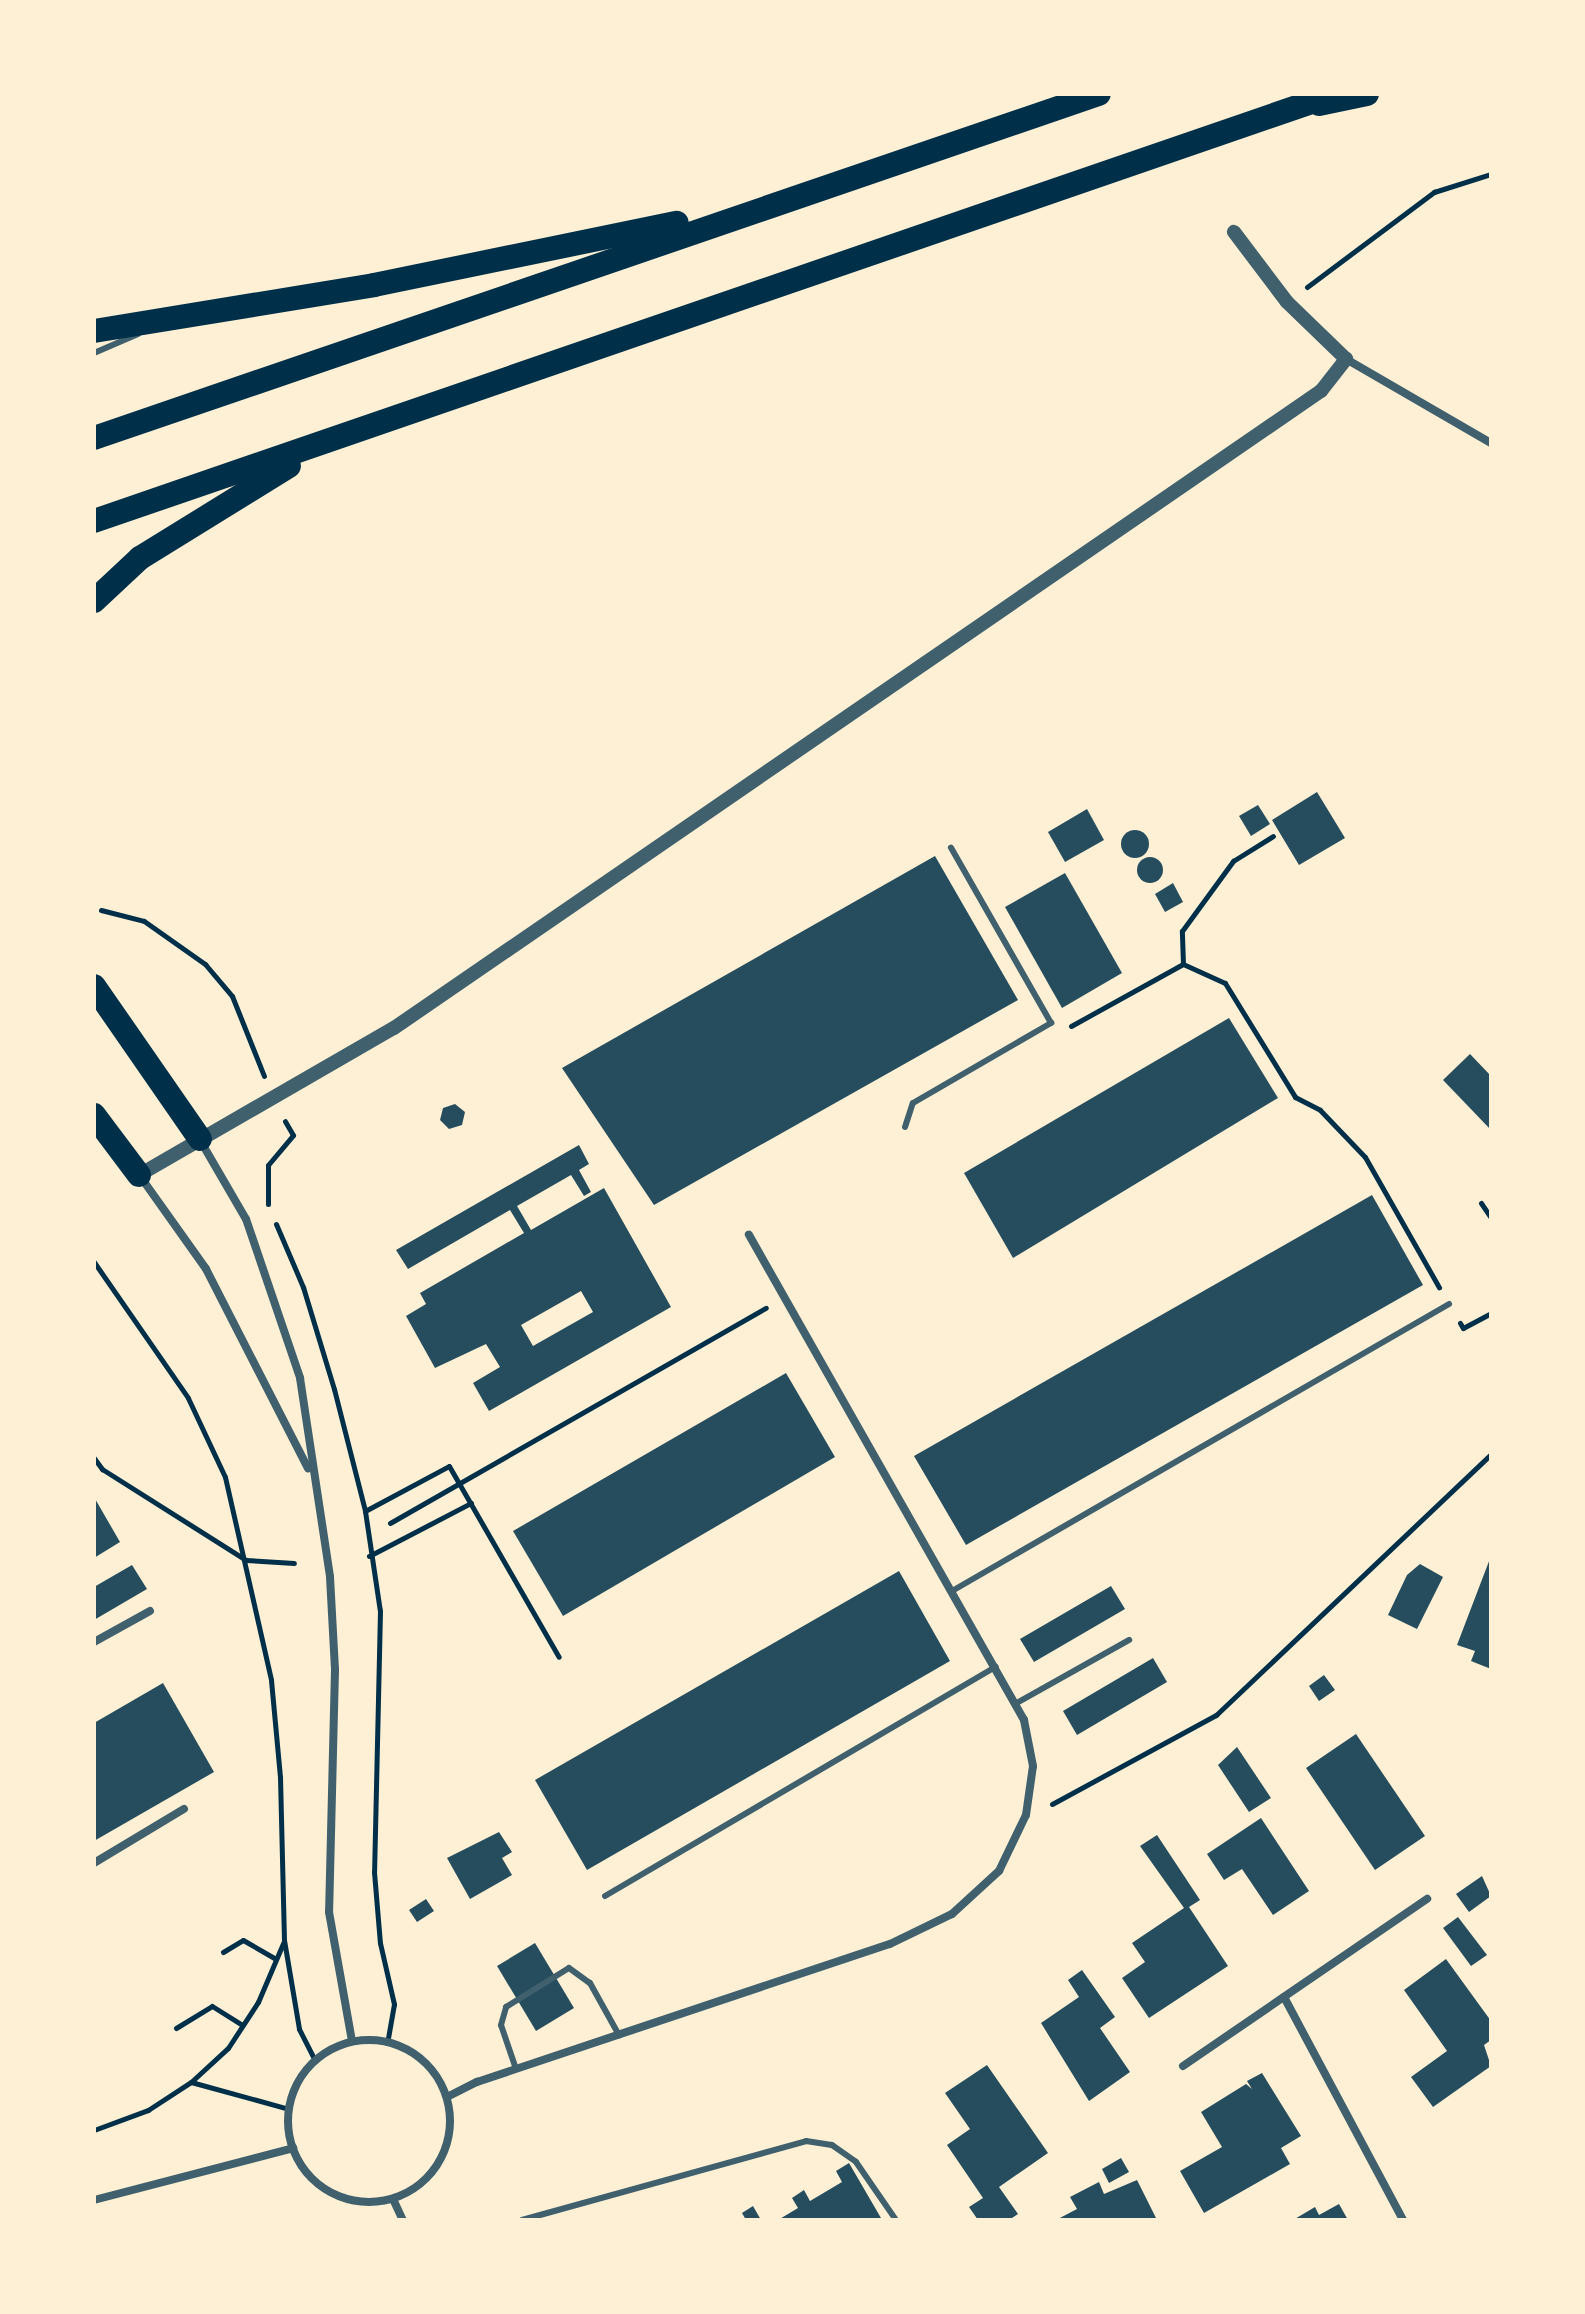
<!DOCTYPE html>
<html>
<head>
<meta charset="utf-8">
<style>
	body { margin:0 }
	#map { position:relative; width:1585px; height:2314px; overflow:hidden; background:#fdf0d5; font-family:Mulish,sans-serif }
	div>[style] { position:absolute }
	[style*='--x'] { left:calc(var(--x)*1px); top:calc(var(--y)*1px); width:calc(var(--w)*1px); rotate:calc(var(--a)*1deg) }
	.building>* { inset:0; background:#264d5e }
	.round { border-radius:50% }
	.path>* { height:5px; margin:-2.5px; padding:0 2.5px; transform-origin:2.5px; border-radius:2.5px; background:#003049 }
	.service>* { height:6px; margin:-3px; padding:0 3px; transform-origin:3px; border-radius:3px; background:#3f606c }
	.minor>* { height:8px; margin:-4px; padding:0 4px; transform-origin:4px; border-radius:4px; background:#3f606c }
	.minor>.ring { margin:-4px; padding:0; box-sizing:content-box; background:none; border:8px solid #3f606c; border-radius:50% }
	.tertiary>* { height:14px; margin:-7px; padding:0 7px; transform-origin:7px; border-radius:7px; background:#3f606c }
	.motorway>* { height:24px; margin:-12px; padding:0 12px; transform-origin:12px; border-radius:12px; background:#003049 }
	span { translate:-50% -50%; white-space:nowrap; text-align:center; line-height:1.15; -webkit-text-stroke:6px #fdf0d5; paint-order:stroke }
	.frame { position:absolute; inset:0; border:96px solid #fdf0d5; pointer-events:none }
</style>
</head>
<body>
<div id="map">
	<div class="building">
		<i style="clip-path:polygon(1317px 792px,1345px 838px,1299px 865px,1272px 820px)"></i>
		<i style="clip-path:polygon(1258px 805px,1270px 824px,1251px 836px,1239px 816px)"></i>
		<i style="clip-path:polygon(1087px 809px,1104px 840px,1065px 862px,1048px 832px)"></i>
		<i class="round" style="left:1121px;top:830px;width:28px;height:28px"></i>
		<i style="clip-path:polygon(935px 856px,1018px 1000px,654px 1205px,562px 1068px)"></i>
		<i class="round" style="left:1137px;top:857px;width:26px;height:26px"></i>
		<i style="clip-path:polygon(1065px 873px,1122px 973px,1062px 1008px,1005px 907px)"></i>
		<i style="clip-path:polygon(1173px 883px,1183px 902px,1165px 912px,1155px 894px)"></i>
		<i style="clip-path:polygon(1229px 1018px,1278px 1098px,1013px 1258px,964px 1173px)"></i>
		<i style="clip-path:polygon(1470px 1054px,1491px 1076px,1491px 1130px,1443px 1080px)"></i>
		<i style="clip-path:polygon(455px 1104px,465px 1112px,462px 1125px,449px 1129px,440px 1120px,443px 1108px)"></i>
		<i style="clip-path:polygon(evenodd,579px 1145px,589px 1164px,579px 1170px,591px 1192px,584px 1196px,571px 1175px,517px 1206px,531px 1230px,604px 1188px,671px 1307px,489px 1411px,473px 1383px,500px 1367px,486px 1344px,435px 1368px,406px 1316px,426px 1304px,420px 1293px,524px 1233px,510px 1210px,408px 1269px,396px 1250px,579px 1145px,581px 1291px,593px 1312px,533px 1346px,521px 1325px,581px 1291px)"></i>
		<i style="clip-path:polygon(1372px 1195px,1423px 1285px,966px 1545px,914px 1456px)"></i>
		<i style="clip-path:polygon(786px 1373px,835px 1457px,563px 1616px,513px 1531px)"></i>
		<i style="clip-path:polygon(94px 1497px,120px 1542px,94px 1558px)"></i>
		<i style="clip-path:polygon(1491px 1556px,1491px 1669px,1471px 1661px,1475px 1651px,1457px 1645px)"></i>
		<i style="clip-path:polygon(1420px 1564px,1443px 1577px,1417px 1629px,1388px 1615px,1407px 1575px)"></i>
		<i style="clip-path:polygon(132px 1565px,147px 1589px,94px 1620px,94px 1587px)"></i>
		<i style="clip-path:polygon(899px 1571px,950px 1661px,587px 1870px,535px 1780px)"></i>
		<i style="clip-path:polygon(1111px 1586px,1125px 1609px,1034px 1662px,1020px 1639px)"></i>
		<i style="clip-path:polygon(1153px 1658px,1167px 1682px,1077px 1735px,1063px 1711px)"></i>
		<i style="clip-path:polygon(1324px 1675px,1335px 1690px,1319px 1701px,1309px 1686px)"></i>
		<i style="clip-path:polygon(163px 1683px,214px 1772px,94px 1841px,94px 1723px)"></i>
		<i style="clip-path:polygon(1356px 1734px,1425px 1836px,1375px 1870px,1306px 1768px)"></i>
		<i style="clip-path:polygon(1237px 1747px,1271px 1798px,1249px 1812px,1218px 1765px)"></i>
		<i style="clip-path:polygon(1261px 1818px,1309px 1891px,1273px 1915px,1242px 1869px,1224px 1880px,1207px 1854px)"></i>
		<i style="clip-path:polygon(499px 1832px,512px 1852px,502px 1858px,512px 1875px,470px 1899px,447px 1858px)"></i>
		<i style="clip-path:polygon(1157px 1835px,1200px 1900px,1189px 1907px,1228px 1966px,1149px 2018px,1122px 1978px,1145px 1962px,1132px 1943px,1184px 1908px,1140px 1846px)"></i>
		<i style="clip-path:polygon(1482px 1876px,1491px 1896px,1469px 1912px,1456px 1894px)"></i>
		<i style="clip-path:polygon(426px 1899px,434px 1911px,417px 1922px,409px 1910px)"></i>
		<i style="clip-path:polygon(1458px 1917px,1487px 1955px,1471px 1966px,1443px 1928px)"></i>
		<i style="clip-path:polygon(535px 1943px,574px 2008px,536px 2031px,497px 1966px)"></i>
		<i style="clip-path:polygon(1446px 1959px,1491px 2021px,1491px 2040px,1484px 2045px,1491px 2066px,1433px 2107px,1411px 2077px,1447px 2051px,1404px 1990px)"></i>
		<i style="clip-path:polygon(1082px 1970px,1115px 2017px,1100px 2028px,1130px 2072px,1089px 2101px,1041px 2023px,1079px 1997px,1068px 1980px)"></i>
		<i style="clip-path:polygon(987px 2065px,1048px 2153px,999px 2187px,1018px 2214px,1009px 2220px,978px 2220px,969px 2207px,983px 2198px,947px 2145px,970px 2129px,945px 2093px)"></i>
		<i style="clip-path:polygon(1262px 2073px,1301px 2136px,1281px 2148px,1290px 2164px,1204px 2213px,1180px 2171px,1222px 2147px,1201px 2112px,1246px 2084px,1252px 2089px,1247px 2081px)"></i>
		<i style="clip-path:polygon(1121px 2158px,1129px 2172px,1109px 2183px,1102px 2169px)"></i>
		<i style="clip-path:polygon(849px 2163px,881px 2218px,778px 2220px,798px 2208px,792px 2198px,804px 2190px,810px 2201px,842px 2182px,836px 2171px)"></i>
		<i style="clip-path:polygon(1137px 2180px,1157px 2220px,1056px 2220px,1077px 2209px,1070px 2197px,1099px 2182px,1104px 2194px)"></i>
		<i style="clip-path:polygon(1339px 2204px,1348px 2220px,1293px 2220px,1315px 2207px,1319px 2215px)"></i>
		<i style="clip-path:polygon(753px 2206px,761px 2220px,746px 2220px,742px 2213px)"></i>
	</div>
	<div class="path">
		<i style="--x:1307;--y:287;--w:159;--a:-36.8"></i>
		<i style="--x:1434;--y:192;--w:60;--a:-17.5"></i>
		<i style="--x:101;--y:910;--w:44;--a:14.3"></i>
		<i style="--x:144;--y:921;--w:75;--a:35.2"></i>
		<i style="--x:205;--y:964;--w:42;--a:49.8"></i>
		<i style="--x:232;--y:996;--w:86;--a:68.2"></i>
		<i style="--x:1183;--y:964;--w:46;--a:24.3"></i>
		<i style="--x:1225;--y:983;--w:134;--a:58.4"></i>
		<i style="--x:1295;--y:1097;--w:28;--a:27"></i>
		<i style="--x:1320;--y:1110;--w:65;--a:46.2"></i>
		<i style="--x:1365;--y:1157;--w:150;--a:60.4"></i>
		<i style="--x:1071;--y:1026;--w:128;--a:-29"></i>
		<i style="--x:1183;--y:964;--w:33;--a:-92"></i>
		<i style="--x:1182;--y:931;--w:87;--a:-53.9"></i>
		<i style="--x:1233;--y:861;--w:47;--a:-32"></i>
		<i style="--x:1481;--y:1203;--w:18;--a:56"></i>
		<i style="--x:268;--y:1204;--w:39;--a:-90"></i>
		<i style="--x:268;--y:1165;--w:39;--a:-50"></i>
		<i style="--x:293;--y:1135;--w:16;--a:-120"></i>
		<i style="--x:276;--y:1224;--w:69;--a:66.8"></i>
		<i style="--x:303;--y:1287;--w:107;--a:73.1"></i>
		<i style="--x:334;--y:1389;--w:126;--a:75.7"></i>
		<i style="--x:365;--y:1511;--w:101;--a:81.5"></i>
		<i style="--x:380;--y:1611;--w:261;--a:91.3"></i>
		<i style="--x:374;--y:1872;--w:71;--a:85.2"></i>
		<i style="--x:380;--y:1943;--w:63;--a:77.1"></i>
		<i style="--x:394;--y:2004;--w:39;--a:100"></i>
		<i style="--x:94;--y:1262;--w:165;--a:55.3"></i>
		<i style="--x:188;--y:1398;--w:87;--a:64.9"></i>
		<i style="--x:225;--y:1477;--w:208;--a:77.2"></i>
		<i style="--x:271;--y:1680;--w:97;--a:84.7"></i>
		<i style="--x:280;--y:1777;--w:163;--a:88.6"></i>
		<i style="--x:284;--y:1940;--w:90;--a:80.4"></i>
		<i style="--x:299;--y:2029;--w:36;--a:63"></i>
		<i style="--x:1460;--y:1323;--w:6;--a:59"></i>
		<i style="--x:1463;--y:1328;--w:32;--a:-28"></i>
		<i style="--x:94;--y:1458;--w:14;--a:54"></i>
		<i style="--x:102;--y:1469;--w:170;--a:32.3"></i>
		<i style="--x:246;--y:1560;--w:48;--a:3.6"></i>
		<i style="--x:365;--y:1511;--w:95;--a:-28.2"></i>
		<i style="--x:449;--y:1466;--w:220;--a:60.1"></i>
		<i style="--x:390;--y:1523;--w:433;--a:-29.8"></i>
		<i style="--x:369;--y:1556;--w:115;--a:-27.5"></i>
		<i style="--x:1052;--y:1804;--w:187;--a:-28.5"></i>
		<i style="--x:1216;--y:1715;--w:379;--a:-43.5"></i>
		<i style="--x:223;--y:1952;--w:23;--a:-31"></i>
		<i style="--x:243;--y:1940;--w:38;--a:30"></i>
		<i style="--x:176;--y:2028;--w:42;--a:-31.4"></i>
		<i style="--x:212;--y:2006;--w:36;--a:32"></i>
		<i style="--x:191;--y:2082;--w:102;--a:15.4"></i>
		<i style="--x:94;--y:2130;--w:58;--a:-20.3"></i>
		<i style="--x:148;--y:2110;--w:51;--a:-33.1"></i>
		<i style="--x:191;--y:2082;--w:50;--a:-42.6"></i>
		<i style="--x:228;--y:2048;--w:55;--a:-56.9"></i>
		<i style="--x:258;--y:2002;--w:66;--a:-66.9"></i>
	</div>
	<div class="service">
		<i style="--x:94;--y:353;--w:48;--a:-23.4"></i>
		<i style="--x:905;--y:1127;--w:25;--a:-72"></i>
		<i style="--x:913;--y:1103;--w:160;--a:-30.1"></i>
		<i style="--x:1051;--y:1023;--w:202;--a:-119.7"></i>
		<i style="--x:952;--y:1591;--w:574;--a:-30"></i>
		<i style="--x:1015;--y:1704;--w:131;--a:-29.3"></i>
		<i style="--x:605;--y:1896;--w:453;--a:-30.4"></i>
		<i style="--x:516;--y:2069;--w:46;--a:-108.8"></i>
		<i style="--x:501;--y:2025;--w:19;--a:-74"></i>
		<i style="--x:506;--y:2007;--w:74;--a:-31.8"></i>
		<i style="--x:569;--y:1968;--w:26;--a:36"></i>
		<i style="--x:590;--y:1983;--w:60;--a:60.9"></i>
		<i style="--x:522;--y:2220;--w:295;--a:-15.5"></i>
		<i style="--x:806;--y:2141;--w:26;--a:9"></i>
		<i style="--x:832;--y:2145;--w:29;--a:35"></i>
		<i style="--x:856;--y:2162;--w:70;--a:55.4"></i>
	</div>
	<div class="minor">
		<i style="--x:1346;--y:359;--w:168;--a:30.1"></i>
		<i style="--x:200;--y:1140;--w:91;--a:59.8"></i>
		<i style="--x:246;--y:1219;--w:168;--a:71.2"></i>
		<i style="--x:300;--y:1378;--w:201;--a:81.4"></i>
		<i style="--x:330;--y:1577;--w:93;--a:86.9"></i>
		<i style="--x:335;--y:1670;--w:242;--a:91.4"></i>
		<i style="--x:329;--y:1912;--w:131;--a:79.9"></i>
		<i style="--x:140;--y:1176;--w:114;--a:54.6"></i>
		<i style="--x:206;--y:1269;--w:224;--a:62.9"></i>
		<i style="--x:94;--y:1642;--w:64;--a:-29"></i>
		<i style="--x:94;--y:1863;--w:105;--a:-31"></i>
		<i style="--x:1284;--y:1997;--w:253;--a:61.9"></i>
		<i class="ring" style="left:288px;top:2040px;width:154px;height:154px"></i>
		<i style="--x:1183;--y:2066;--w:296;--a:-34.4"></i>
		<i style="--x:447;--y:2097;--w:34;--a:-27"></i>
		<i style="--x:477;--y:2082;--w:435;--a:-18.5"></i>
		<i style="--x:890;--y:1944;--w:69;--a:-25.8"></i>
		<i style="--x:952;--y:1914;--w:64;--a:-42.5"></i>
		<i style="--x:999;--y:1871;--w:62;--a:-64.3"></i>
		<i style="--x:1026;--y:1815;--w:49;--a:-81.9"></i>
		<i style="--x:1033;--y:1766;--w:47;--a:-101.1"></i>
		<i style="--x:1024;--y:1720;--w:558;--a:-119.55"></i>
		<i style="--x:393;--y:2199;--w:23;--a:65"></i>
		<i style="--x:94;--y:2200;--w:206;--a:-14.6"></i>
	</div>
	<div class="tertiary">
		<i style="--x:139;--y:1175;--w:294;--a:-30"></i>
		<i style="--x:394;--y:1028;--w:1125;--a:-34.5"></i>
		<i style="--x:1321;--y:391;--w:41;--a:-52"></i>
		<i style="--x:1346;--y:359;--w:82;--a:-136"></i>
		<i style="--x:1287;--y:302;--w:88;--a:-127.1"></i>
	</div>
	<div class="motorway">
		<i style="--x:1319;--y:104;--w:49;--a:-11.8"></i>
		<i style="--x:94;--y:331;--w:284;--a:-9.3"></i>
		<i style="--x:374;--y:285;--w:309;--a:-11.6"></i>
		<i style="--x:94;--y:438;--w:1062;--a:-18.9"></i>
		<i style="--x:94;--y:521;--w:1312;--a:-18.99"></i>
		<i style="--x:94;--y:601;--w:63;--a:-43.1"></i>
		<i style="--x:140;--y:558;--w:175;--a:-31.7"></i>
		<i style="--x:94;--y:986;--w:186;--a:55.3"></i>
		<i style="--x:94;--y:1115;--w:75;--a:53.1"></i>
	</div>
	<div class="frame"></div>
</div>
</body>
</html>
